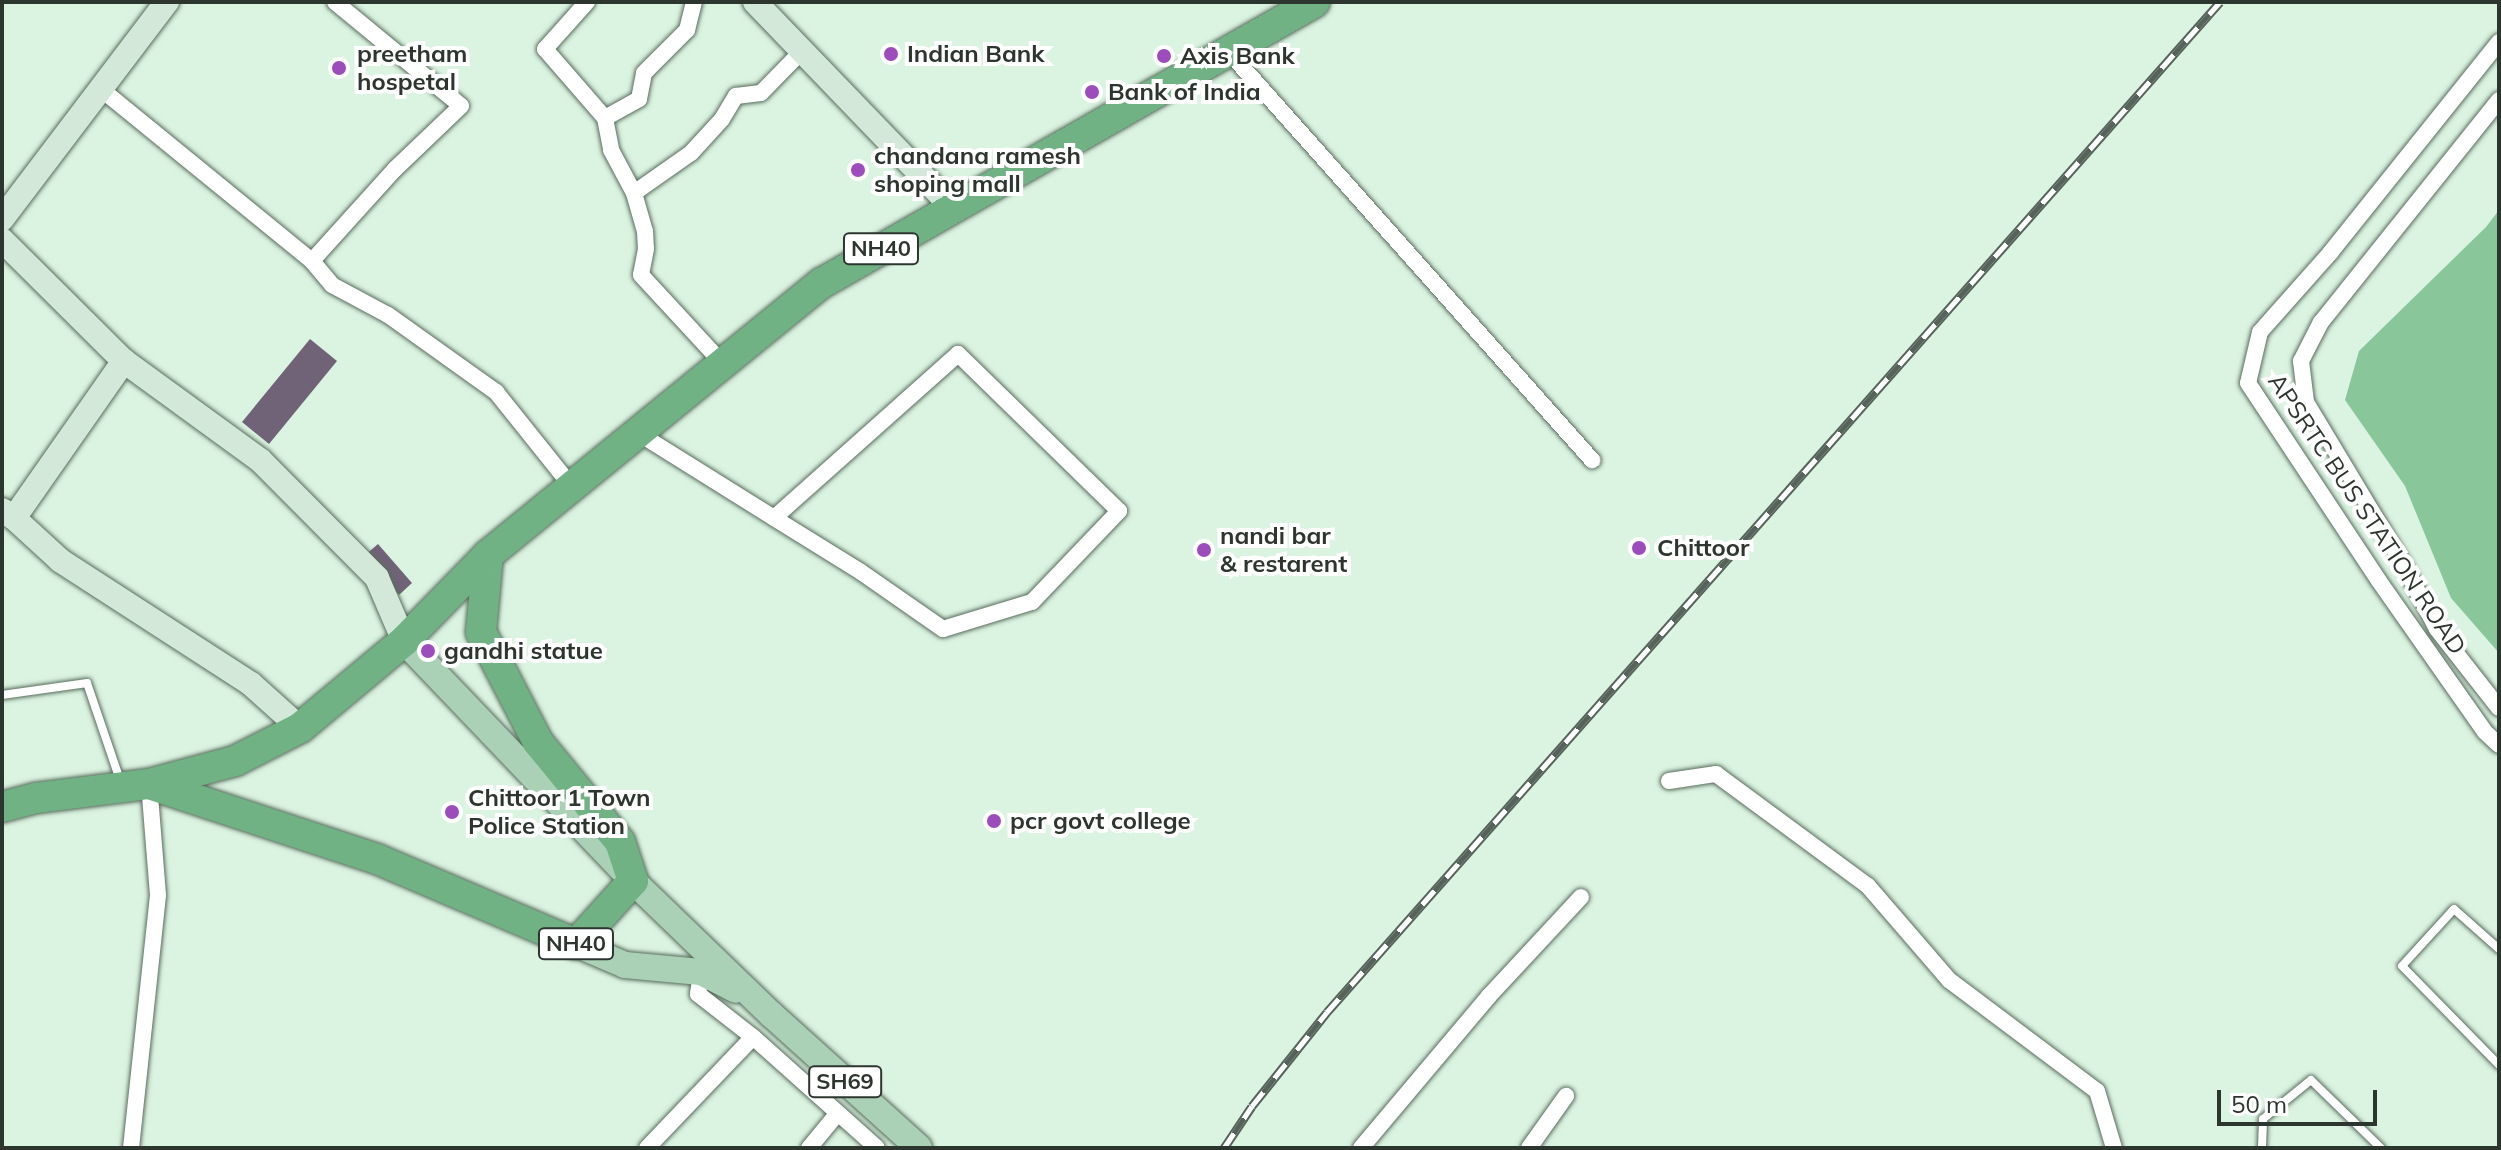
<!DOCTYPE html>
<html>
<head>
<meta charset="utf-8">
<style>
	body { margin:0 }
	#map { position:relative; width:2501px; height:1150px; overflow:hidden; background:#dbf3e1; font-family:Mulish,sans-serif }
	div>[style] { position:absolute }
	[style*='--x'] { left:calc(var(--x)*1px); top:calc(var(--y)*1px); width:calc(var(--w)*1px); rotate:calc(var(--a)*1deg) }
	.water>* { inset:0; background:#89c79b }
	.building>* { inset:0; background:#716377 }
	.roads { filter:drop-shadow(0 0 2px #586d5d) drop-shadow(0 0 2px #586d5d) }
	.lane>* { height:8px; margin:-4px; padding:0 4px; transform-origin:4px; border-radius:4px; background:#fff }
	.street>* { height:16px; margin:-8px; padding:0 8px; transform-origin:8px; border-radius:8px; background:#fff }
	.secondary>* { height:24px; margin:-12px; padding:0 12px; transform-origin:12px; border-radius:12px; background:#d4e8da }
	.primary>* { height:26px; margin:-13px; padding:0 13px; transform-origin:13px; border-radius:13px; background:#aad1b5 }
	.highway>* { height:30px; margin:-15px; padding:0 15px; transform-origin:15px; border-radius:15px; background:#71b284 }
	.rail>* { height:9px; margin-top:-4.5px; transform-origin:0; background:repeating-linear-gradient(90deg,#fff 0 18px,#56635a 0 36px); box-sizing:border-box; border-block:2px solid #56635a }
	.dots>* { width:22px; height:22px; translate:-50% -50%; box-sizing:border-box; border:4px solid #fff; border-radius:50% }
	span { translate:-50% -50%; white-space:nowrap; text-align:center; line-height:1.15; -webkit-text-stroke:8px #fff; paint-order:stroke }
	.shield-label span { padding:2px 6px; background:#fff; border:2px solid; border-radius:6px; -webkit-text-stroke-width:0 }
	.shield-label { font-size:22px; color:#2c362f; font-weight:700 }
	.poi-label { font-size:24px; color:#2c362f; font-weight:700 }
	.left { translate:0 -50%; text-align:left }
	.street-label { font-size:24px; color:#2c362f }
	.frame { position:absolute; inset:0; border:4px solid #2c362f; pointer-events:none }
	.scale { position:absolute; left:2217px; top:1090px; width:160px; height:36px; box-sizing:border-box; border:4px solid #2c362f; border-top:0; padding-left:10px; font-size:24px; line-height:28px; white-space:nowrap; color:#2c362f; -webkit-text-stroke:6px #fff; paint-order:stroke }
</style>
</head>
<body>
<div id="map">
	<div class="water">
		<i style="clip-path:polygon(2499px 210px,2499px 653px,2451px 598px,2405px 486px,2345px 400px,2359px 351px,2486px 227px)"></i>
	</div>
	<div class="building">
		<i style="clip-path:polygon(310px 339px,337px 361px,269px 444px,242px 422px)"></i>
		<i style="clip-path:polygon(378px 544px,412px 583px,399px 595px,364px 556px)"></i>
	</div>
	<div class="roads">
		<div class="lane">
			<i style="--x:2;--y:695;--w:86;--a:-8"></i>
			<i style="--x:87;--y:683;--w:106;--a:71.2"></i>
			<i style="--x:2499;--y:949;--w:60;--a:-138.4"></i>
			<i style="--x:2454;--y:909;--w:77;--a:132.4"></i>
			<i style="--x:2402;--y:966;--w:139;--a:45.6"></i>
			<i style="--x:2262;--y:1148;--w:29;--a:-88"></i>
			<i style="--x:2263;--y:1119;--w:62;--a:-39.1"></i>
			<i style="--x:2311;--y:1080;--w:98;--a:44.2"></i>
		</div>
		<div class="street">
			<i style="--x:335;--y:2;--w:163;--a:39.5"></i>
			<i style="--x:461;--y:106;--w:91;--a:136.3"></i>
			<i style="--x:395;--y:169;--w:124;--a:132.1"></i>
			<i style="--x:312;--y:261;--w:31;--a:50"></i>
			<i style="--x:332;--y:285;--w:64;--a:28.2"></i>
			<i style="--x:388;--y:315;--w:133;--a:35.5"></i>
			<i style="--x:496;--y:392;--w:122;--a:51.3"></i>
			<i style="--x:587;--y:2;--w:63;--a:131.8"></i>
			<i style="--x:545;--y:49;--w:91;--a:49"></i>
			<i style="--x:605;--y:118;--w:33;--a:79"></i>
			<i style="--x:611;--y:150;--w:49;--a:61.9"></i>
			<i style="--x:634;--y:193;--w:40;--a:74"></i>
			<i style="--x:645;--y:231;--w:18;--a:87"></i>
			<i style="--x:646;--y:249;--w:26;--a:101"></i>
			<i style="--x:641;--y:275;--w:121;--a:47.3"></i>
			<i style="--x:2499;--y:42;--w:269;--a:128.7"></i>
			<i style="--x:2331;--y:252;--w:107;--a:131.6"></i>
			<i style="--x:2260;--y:332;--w:52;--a:103.2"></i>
			<i style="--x:2248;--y:383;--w:237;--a:56.5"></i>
			<i style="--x:2379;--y:581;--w:184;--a:54.9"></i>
			<i style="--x:2485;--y:732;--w:19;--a:43"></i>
			<i style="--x:1228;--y:51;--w:548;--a:48.33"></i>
			<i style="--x:101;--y:89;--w:272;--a:39.2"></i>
			<i style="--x:2499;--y:100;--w:285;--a:128.7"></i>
			<i style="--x:2321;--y:322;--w:44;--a:117.1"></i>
			<i style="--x:2301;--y:361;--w:41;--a:83"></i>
			<i style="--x:2306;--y:402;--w:190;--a:59"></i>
			<i style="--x:2404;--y:565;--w:72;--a:62.7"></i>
			<i style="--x:2437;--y:629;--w:100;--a:51.9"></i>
			<i style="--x:605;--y:118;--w:39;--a:-29"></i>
			<i style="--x:639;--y:99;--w:26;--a:-79"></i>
			<i style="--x:644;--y:73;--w:61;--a:-45"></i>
			<i style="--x:687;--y:30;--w:29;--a:-76"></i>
			<i style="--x:634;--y:193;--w:70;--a:-35.1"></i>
			<i style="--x:691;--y:153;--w:46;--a:-47.6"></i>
			<i style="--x:722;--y:119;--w:27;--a:-59"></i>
			<i style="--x:736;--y:96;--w:25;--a:-7"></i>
			<i style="--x:761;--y:93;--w:59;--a:-45.7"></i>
			<i style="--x:638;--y:433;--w:160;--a:32"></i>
			<i style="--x:774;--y:518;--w:102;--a:31.8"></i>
			<i style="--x:861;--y:572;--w:100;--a:34.8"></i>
			<i style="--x:943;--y:629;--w:93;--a:-16.9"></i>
			<i style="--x:1032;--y:602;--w:126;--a:-46.3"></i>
			<i style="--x:1119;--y:511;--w:225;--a:-135.7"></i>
			<i style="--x:958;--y:354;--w:246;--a:138.3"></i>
			<i style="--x:1669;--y:781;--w:48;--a:-8.5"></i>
			<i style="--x:1716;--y:774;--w:189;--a:36.4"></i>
			<i style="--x:1868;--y:886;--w:124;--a:49.2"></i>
			<i style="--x:1949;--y:980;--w:185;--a:36.9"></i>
			<i style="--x:2097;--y:1091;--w:59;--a:73.4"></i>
			<i style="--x:753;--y:1037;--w:166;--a:41.8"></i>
			<i style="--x:131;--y:1148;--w:254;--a:-83.9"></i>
			<i style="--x:158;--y:895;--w:111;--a:-94.6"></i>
			<i style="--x:647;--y:1148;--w:153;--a:-46.3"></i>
			<i style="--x:753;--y:1037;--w:70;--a:-142"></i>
			<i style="--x:698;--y:994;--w:30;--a:-82"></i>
			<i style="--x:809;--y:1148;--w:44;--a:-50.5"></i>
			<i style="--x:1361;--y:1148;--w:199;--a:-49.9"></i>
			<i style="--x:1489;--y:996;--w:135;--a:-47.1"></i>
			<i style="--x:1529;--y:1148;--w:64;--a:-54.6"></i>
		</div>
		<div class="secondary">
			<i style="--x:755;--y:2;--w:286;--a:46.1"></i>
			<i style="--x:2;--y:219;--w:273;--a:-52.8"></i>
			<i style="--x:2;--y:240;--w:172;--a:44.8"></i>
			<i style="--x:124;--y:361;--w:168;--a:36.1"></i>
			<i style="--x:260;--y:460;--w:166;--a:45.2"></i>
			<i style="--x:377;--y:578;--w:69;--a:66.8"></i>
			<i style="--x:2;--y:510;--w:14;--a:34"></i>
			<i style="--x:14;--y:518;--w:192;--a:-55"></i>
			<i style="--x:14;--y:518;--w:64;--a:42.5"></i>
			<i style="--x:61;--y:561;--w:226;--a:32.9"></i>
			<i style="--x:251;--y:684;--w:66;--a:41.9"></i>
		</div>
		<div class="primary">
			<i style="--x:404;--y:641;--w:332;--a:46.3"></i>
			<i style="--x:633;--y:881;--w:193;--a:44"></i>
			<i style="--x:772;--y:1015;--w:198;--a:42.1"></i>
			<i style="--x:576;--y:944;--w:53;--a:23.2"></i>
			<i style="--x:625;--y:965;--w:76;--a:5.3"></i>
			<i style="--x:701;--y:972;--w:39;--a:27"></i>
		</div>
		<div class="highway">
			<i style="--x:149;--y:784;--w:240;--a:18.2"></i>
			<i style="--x:377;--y:859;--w:216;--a:23.1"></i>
			<i style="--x:576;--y:944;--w:85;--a:-47.9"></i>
			<i style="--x:633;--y:881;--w:41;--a:-108.4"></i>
			<i style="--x:620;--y:842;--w:129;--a:-129.4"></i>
			<i style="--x:538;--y:742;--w:124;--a:-117.4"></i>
			<i style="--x:481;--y:632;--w:77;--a:-84.8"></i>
			<i style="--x:2;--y:807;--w:35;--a:-15"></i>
			<i style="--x:36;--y:798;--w:114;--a:-7.1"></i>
			<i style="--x:149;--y:784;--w:89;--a:-15"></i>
			<i style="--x:235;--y:761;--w:73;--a:-26.9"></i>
			<i style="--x:300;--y:728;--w:136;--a:-39.9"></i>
			<i style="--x:404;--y:641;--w:120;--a:-45.7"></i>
			<i style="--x:488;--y:555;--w:431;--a:-39.2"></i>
			<i style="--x:822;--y:283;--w:567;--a:-29.68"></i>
		</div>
	</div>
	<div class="rail">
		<i style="--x:1224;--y:1148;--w:50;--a:-56.3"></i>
		<i style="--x:1252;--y:1106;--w:120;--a:-51.4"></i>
		<i style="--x:1327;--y:1012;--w:1348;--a:-48.52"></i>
	</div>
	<div class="dots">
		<i style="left:891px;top:54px;background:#9d4cbc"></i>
		<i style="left:1164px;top:56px;background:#9d4cbc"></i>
		<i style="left:339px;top:68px;background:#9d4cbc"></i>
		<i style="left:1092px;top:92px;background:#9d4cbc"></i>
		<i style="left:858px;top:170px;background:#9d4cbc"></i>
		<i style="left:1639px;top:548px;background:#9d4cbc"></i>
		<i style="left:1204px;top:550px;background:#9d4cbc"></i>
		<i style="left:428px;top:651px;background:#9d4cbc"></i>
		<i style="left:452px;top:812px;background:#9d4cbc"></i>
		<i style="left:994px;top:821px;background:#9d4cbc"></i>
	</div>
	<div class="shield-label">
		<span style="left:881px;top:249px">NH40</span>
		<span style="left:576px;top:944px">NH40</span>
		<span style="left:845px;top:1082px">SH69</span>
	</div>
	<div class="poi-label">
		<span class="left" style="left:357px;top:68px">preetham<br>hospetal</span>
		<span class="left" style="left:907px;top:54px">Indian Bank</span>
		<span class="left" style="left:1180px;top:56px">Axis Bank</span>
		<span class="left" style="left:1108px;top:92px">Bank of India</span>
		<span class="left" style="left:874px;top:170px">chandana ramesh<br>shoping mall</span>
		<span class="left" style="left:1220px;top:550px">nandi bar<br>&amp; restarent</span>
		<span class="left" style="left:1657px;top:548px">Chittoor</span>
		<span class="left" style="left:444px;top:651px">gandhi statue</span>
		<span class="left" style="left:468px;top:812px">Chittoor 1 Town<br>Police Station</span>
		<span class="left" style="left:1010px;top:821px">pcr govt college</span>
	</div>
	<div class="street-label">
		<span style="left:2367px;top:514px;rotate:56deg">APSRTC BUS STATION ROAD</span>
	</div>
	<div class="frame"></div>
	<div class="scale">50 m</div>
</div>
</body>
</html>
